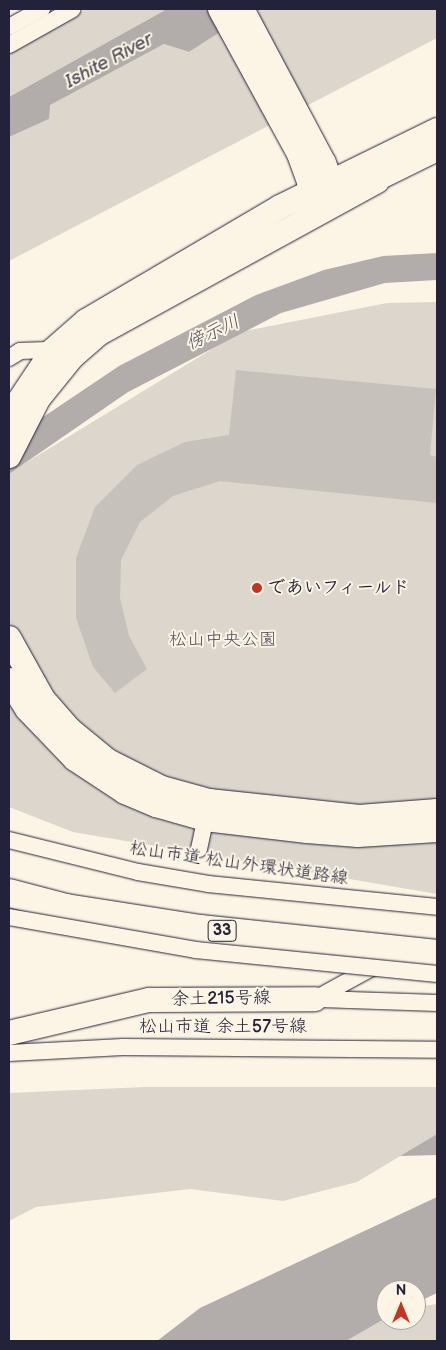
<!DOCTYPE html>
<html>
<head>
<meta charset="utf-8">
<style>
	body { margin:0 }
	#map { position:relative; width:446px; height:1350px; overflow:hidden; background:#fcf5e5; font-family:"Balsamiq Sans","Klee One",sans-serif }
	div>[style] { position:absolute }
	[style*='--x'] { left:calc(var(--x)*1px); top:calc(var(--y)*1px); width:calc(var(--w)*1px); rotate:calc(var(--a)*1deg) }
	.green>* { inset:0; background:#dcd6cc }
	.water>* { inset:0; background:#b2adab }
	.building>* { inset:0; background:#c6c1bb }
	.roads { filter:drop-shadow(0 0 1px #22223b) drop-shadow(0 0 1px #22223b) }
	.street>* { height:16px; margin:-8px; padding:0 8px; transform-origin:8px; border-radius:8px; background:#fcf5e5 }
	.secondary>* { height:24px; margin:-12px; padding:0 12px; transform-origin:12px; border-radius:12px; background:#fcf5e5 }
	.highway>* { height:28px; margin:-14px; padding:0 14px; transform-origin:14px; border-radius:14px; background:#fcf5e5 }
	.bridges { filter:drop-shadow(0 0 1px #22223b) drop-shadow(0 0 1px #22223b) }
	.street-bridge>* { height:16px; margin:-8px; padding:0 8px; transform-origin:8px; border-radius:8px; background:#fcf5e5 }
	.dots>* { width:14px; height:14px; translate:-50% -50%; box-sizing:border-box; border:2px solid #fcf5e5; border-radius:50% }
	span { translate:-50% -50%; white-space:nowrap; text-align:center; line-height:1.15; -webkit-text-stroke:4px #fcf5e5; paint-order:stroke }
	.shield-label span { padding:1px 4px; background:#fcf5e5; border:1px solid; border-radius:4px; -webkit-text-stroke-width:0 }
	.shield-label { font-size:16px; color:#22223b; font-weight:700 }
	.poi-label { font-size:18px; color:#22223b; font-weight:700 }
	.left { translate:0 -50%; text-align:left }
	.park-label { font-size:18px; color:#504f5f }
	.street-label { font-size:18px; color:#22223b }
	.water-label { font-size:19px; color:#545362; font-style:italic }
	.frame { position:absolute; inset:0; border:10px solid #22223b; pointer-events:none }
	.north { position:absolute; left:376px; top:1280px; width:50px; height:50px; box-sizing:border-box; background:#fcf5e5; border:1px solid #a5a1a1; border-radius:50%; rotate:0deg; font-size:14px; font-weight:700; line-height:20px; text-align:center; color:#22223b }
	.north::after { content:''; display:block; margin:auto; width:18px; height:22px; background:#c8321e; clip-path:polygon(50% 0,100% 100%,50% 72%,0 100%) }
</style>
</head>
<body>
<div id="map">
	<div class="green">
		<i style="clip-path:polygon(87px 9px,167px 9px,9px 97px,9px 53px)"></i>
		<i style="clip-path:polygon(256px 9px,437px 9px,437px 38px,9px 261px,9px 137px,49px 119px,49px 105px,164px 44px,189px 52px)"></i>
		<i style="clip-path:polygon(437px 302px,437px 894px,73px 832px,9px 807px,9px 473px,240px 332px,387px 303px)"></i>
		<i style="clip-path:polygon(145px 1087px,437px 1087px,437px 1134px,357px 1182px,283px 1201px,190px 1189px,36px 1207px,9px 1221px,9px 1093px)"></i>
		<i style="clip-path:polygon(437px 1304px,437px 1341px,346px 1341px,386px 1318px,416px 1320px,416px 1307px)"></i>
	</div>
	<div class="water">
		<i style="clip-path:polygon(167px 9px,256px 9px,189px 52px,164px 44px,50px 105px,49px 119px,9px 137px,9px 97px)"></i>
		<i style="clip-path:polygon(437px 253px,437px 280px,385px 283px,281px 313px,128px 392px,9px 474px,9px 440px,119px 366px,256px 295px,324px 270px,383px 256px)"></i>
		<i style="clip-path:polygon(437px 1134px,437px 1155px,400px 1156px)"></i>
		<i style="clip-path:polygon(437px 1197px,437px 1293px,416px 1303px,416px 1290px,386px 1290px,386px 1318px,346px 1341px,157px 1341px,200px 1308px)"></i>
	</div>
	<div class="building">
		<i style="clip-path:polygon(236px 370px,436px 389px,430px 455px,437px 457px,437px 503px,220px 481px,173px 496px,140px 522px,121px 560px,120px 598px,129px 636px,147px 669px,115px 693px,93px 667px,76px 618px,76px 558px,95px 507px,137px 465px,185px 442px,229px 435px)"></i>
	</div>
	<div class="roads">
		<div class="street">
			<i style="--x:9;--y:27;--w:38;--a:-29"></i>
			<i style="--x:9;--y:45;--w:73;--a:-29.4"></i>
			<i style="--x:9;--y:358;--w:13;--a:-32"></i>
			<i style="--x:20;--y:351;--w:33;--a:-2"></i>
			<i style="--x:9;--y:840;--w:133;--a:13.9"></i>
			<i style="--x:138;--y:872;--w:71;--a:9.7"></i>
			<i style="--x:208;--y:884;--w:230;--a:5.7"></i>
			<i style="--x:199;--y:849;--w:39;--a:-78"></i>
			<i style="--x:315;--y:999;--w:73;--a:-28.7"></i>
			<i style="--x:320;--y:999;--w:117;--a:2"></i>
			<i style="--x:9;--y:1053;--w:114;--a:-3"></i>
			<i style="--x:123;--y:1047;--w:314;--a:0.5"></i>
		</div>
		<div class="secondary">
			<i style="--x:220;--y:9;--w:165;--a:61.4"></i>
			<i style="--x:299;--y:154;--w:30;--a:70"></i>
			<i style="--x:309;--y:182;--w:11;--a:38"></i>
			<i style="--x:318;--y:189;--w:12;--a:14"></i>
			<i style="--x:330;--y:192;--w:30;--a:-9"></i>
			<i style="--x:360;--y:187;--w:86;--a:-26.3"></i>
			<i style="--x:242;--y:9;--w:174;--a:62"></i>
			<i style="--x:324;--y:163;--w:20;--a:70"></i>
			<i style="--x:331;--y:182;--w:15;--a:101"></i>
			<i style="--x:9;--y:416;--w:79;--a:-56.3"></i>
			<i style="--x:53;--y:350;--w:44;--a:-41.3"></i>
			<i style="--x:86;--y:321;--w:225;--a:-30.4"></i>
			<i style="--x:280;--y:207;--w:175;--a:-26.1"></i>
			<i style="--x:9;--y:456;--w:64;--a:-63"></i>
			<i style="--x:38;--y:399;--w:54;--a:-51"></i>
			<i style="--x:72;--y:357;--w:35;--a:-41"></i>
			<i style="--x:98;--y:334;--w:318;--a:-28.7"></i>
			<i style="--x:9;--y:638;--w:70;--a:60.9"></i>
			<i style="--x:43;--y:699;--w:40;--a:49"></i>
			<i style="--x:69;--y:729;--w:50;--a:39.4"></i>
			<i style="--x:108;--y:761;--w:60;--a:26.6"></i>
			<i style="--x:162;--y:788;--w:49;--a:15.5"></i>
			<i style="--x:209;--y:801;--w:151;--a:6.1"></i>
			<i style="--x:359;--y:817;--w:78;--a:-4.4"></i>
			<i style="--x:9;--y:680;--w:34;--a:58"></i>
			<i style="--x:27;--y:709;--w:69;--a:46.2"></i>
			<i style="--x:75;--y:759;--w:60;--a:33.4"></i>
			<i style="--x:125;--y:792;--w:34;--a:23"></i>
			<i style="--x:156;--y:805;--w:51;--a:15.9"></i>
			<i style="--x:205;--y:819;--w:103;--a:6.7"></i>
			<i style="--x:307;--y:831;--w:51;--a:4.5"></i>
			<i style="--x:358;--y:835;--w:79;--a:-3.6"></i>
			<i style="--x:9;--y:1033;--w:144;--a:-13.3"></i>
			<i style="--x:149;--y:1000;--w:166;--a:-0.3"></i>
		</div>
		<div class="highway">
			<i style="--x:9;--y:893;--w:59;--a:14.7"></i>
			<i style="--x:66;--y:908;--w:136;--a:8.9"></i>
			<i style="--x:200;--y:929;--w:238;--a:6"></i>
		</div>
	</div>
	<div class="bridges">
		<div class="street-bridge">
			<i style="--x:9;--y:917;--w:190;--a:10"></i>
			<i style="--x:196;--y:950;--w:242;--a:5.7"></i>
		</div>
	</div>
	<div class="dots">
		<i style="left:257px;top:588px;background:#c8321e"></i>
	</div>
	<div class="shield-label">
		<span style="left:222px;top:931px">33</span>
	</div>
	<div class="poi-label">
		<span class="left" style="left:267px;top:588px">であいフィールド</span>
	</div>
	<div class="park-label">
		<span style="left:223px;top:640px">松山中央公園</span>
	</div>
	<div class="street-label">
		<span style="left:239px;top:864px;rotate:8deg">松山市道 松山外環状道路線</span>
		<span style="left:221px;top:999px;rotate:-1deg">余土215号線</span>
		<span style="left:223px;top:1027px">松山市道 余土57号線</span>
	</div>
	<div class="water-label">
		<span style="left:109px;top:61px;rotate:-28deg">Ishite River</span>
		<span style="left:213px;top:333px;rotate:-25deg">傍示川</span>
	</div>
	<div class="frame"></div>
	<div class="north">N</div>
</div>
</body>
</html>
